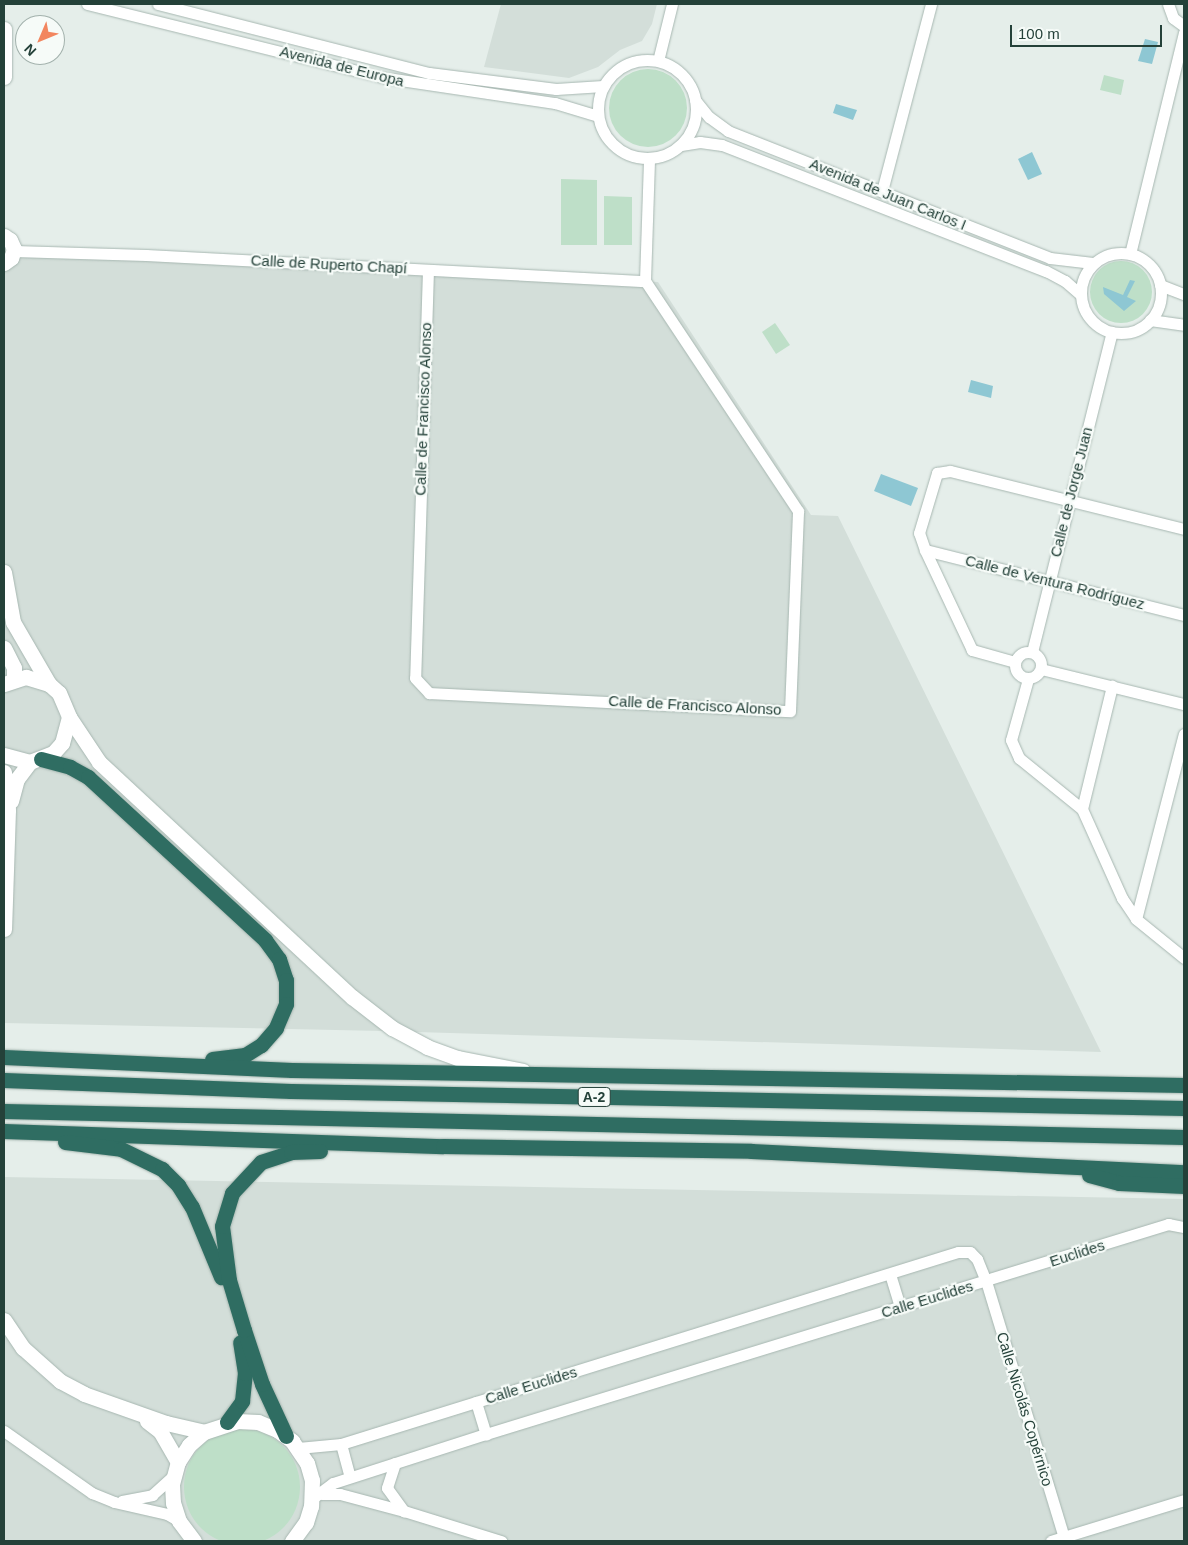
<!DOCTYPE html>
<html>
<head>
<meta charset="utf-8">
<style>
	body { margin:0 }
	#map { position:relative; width:1188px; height:1545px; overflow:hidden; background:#e5eeea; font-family:Helvetica,sans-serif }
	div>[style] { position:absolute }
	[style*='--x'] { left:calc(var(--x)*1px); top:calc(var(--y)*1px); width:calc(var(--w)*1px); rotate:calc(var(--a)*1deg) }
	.built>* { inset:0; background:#d3ded9 }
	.green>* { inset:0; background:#bedfc8 }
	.round { border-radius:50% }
	.water>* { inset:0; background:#8ec7d3 }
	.roads { filter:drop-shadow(0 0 1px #a7b7b1) drop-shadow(0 0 1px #a7b7b1) }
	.street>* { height:11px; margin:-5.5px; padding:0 5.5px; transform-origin:5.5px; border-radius:5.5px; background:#fff }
	.street>.ring { margin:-5.5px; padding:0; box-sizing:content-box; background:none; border:11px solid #fff; border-radius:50% }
	.secondary>* { height:15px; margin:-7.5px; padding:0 7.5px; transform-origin:7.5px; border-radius:7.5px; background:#fff }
	.highway>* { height:15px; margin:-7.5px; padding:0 7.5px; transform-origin:7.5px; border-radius:7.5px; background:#2f6d62 }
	span { translate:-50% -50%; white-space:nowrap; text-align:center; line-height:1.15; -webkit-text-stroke:4.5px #f6fbf8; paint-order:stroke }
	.shield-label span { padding:1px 4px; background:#f6fbf8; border:1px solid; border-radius:4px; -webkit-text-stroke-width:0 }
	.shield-label { font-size:14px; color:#244139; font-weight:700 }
	.street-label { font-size:15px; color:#244139 }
	.frame { position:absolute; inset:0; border:5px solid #244139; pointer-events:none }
	.north { position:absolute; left:15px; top:15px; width:50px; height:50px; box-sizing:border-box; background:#f6fbf8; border:1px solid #a2b1ac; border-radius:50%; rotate:225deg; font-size:14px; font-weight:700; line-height:20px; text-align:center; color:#244139 }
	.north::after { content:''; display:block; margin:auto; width:18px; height:22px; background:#f2865f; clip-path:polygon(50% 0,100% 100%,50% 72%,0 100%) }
	.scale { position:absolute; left:1010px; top:25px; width:152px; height:22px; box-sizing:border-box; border:2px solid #244139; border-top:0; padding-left:6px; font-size:15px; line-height:18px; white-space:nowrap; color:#244139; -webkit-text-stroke:4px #f6fbf8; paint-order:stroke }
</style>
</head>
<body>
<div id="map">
	<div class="built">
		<i style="clip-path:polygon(501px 4px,657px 4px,652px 24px,642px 41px,620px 50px,598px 67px,569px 78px,484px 67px)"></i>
		<i style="clip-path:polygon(4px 251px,658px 282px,811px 515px,838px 516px,1101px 1052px,382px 1031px,4px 1023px)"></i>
		<i style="clip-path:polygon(4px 1177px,1184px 1199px,1184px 1541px,4px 1541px)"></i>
	</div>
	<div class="green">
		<i class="round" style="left:609px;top:69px;width:78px;height:78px"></i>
		<i style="clip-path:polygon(1104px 75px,1124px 80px,1121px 95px,1100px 90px)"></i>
		<i style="clip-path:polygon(561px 179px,597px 180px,597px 245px,561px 245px)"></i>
		<i style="clip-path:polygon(604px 196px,632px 197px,632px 245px,604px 245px)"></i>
		<i class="round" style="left:1090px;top:261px;width:62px;height:62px"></i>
		<i style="clip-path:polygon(775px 323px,790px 345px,776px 354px,762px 332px)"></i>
		<i class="round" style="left:184px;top:1429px;width:116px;height:116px"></i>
	</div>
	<div class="water">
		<i style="clip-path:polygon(1145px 39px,1158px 42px,1152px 64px,1138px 61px)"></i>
		<i style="clip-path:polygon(836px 104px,857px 110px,853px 120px,833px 113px)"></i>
		<i style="clip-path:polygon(1032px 152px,1042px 174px,1028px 180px,1018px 159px)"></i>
		<i style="clip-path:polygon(1130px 280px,1135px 281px,1127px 297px,1136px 301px,1124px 311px,1104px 294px,1103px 287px,1123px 295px)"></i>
		<i style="clip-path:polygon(971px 380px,993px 386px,991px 398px,968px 392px)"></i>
		<i style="clip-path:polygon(881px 474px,918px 488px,911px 506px,874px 491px)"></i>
	</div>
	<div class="roads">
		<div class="street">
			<i style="--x:87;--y:4;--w:309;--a:13.9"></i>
			<i style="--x:387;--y:78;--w:170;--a:8.5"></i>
			<i style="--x:555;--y:103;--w:45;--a:16.8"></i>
			<i style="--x:158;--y:4;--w:280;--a:14.3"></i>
			<i style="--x:429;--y:73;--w:128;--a:7.2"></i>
			<i style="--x:556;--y:89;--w:47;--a:-3.7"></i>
			<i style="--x:1168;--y:4;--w:15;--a:70"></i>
			<i style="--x:1173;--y:18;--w:14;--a:36"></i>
			<i class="ring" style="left:598px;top:60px;width:87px;height:87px"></i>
			<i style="--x:658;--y:61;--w:59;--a:-76.2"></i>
			<i style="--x:695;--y:100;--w:22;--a:51"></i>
			<i style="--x:709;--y:117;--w:24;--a:36"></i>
			<i style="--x:728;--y:131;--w:346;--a:21.5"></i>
			<i style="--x:1050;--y:258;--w:43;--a:6.6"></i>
			<i style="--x:681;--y:145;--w:19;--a:-9"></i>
			<i style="--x:700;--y:142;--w:22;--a:8"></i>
			<i style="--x:722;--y:145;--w:348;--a:21.3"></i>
			<i style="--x:1046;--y:271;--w:21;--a:28"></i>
			<i style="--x:1065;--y:281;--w:21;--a:41"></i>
			<i style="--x:882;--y:191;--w:193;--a:-75.3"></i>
			<i style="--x:14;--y:251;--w:132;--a:1.7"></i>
			<i style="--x:146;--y:255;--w:500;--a:3"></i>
			<i class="ring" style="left:1081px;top:253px;width:69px;height:69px"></i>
			<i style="--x:1130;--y:254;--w:228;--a:-76.3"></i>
			<i style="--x:428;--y:270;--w:408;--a:91.8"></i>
			<i style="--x:415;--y:678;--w:21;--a:47"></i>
			<i style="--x:429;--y:693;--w:361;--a:2.9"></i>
			<i style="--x:790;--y:711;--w:200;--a:-87.7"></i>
			<i style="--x:798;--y:511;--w:276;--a:-123.6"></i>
			<i style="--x:645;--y:281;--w:123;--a:-88.1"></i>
			<i style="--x:1160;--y:285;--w:26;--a:21"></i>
			<i style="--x:1150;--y:320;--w:34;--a:8"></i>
			<i style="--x:925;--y:550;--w:267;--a:14.1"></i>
			<i style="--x:1032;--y:652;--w:330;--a:-76"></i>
			<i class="ring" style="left:1015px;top:652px;width:15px;height:15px"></i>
			<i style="--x:1015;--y:662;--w:45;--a:-164.4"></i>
			<i style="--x:972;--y:650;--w:110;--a:-115.2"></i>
			<i style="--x:925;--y:550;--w:18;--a:-109"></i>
			<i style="--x:919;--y:533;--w:63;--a:-73.3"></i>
			<i style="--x:937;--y:473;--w:13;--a:-9"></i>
			<i style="--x:950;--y:471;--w:241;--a:13.9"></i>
			<i style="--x:1041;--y:669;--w:147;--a:13.8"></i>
			<i style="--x:1028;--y:679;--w:63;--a:105.6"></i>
			<i style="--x:1011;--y:740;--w:20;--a:66"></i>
			<i style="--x:1019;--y:758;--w:81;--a:39"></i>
			<i style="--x:1082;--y:809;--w:98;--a:65.8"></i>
			<i style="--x:1122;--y:898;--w:25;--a:56"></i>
			<i style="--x:1136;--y:919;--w:62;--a:39.1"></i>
			<i style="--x:1082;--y:809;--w:127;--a:-76.3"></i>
			<i style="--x:1136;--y:919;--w:191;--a:-75.5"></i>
			<i style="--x:890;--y:1274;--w:34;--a:73"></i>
			<i style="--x:476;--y:1402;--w:34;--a:73"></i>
			<i style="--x:4;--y:1431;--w:108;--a:35.2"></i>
			<i style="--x:92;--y:1493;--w:24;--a:22"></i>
			<i style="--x:114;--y:1502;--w:54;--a:12.8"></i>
			<i style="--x:167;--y:1514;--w:14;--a:30"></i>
			<i style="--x:341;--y:1444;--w:34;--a:75"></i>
			<i style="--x:298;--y:1448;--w:43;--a:-5.3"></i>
			<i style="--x:341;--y:1444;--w:646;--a:-17.29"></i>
			<i style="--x:958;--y:1252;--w:12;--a:0"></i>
			<i style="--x:970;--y:1252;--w:10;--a:45"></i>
			<i style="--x:977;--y:1259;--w:24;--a:68"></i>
			<i style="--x:986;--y:1281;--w:268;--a:73.1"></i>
			<i style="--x:395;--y:1463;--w:26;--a:108"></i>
			<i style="--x:387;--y:1488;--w:29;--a:54"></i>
			<i style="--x:322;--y:1494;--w:18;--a:0"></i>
			<i style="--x:340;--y:1494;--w:66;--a:14.9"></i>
			<i style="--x:404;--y:1511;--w:102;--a:17.2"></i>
			<i style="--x:313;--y:1498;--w:25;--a:-37"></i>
			<i style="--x:333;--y:1483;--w:161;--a:-17.8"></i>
			<i style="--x:486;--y:1434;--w:714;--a:-17.11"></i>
			<i style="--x:1168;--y:1224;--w:16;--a:11"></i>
			<i style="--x:122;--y:1501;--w:31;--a:-11"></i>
			<i style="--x:152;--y:1495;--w:30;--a:-42"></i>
			<i style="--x:1051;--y:1541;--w:139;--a:-17.1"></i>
		</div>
		<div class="secondary">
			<i style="--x:4;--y:29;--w:48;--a:90"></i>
			<i style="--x:4;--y:236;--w:7;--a:34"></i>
			<i style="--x:10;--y:240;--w:10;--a:66"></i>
			<i style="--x:14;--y:249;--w:9;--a:108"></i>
			<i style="--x:11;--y:258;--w:9;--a:144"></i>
			<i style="--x:4;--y:572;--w:51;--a:79.8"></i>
			<i style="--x:13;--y:622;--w:72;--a:59.9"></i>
			<i style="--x:4;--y:648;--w:22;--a:63"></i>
			<i style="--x:14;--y:668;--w:11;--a:90"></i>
			<i style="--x:4;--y:684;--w:23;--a:-18"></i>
			<i style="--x:26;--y:677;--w:24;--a:17"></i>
			<i style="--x:49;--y:684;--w:13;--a:42"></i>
			<i style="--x:59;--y:693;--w:26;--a:67"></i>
			<i style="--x:69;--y:717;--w:27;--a:105"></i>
			<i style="--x:62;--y:743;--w:13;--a:132"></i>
			<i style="--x:53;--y:753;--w:25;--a:159"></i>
			<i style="--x:30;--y:762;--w:27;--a:-165"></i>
			<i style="--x:69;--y:717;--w:54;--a:56.3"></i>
			<i style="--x:99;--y:762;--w:345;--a:42.9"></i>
			<i style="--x:352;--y:997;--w:51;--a:37.8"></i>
			<i style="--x:392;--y:1028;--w:40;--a:28"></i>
			<i style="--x:427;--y:1047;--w:33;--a:20"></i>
			<i style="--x:458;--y:1058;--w:66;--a:11.3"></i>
			<i style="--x:4;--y:772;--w:38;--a:84"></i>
			<i style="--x:8;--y:810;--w:119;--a:91.9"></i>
			<i style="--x:11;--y:801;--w:23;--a:-75"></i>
			<i style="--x:17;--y:779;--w:21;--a:-53"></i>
			<i style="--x:4;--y:1320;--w:34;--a:56"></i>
			<i style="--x:23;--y:1348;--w:50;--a:41.7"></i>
			<i style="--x:60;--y:1381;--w:27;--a:28"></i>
			<i style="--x:84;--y:1394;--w:87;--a:19.5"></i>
			<i style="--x:166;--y:1423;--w:39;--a:13"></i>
			<i style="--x:147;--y:1421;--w:16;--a:38"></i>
			<i style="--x:160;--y:1431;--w:36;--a:60"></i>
			<i style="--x:194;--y:1541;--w:25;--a:-127"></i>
			<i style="--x:179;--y:1521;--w:19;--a:-108"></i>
			<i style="--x:173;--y:1503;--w:19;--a:-93"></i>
			<i style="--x:172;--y:1484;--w:23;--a:-75"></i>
			<i style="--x:178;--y:1462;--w:20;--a:-57"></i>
			<i style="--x:189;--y:1445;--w:20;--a:-41"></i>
			<i style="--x:204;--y:1432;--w:35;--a:-18"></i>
			<i style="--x:237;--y:1421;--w:21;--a:3"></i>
			<i style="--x:258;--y:1422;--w:21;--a:23"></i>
			<i style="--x:277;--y:1430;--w:19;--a:36"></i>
			<i style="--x:292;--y:1441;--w:27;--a:56"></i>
			<i style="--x:307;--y:1463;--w:18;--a:74"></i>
			<i style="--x:312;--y:1480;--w:26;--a:92"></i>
			<i style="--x:311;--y:1506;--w:17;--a:107"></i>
			<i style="--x:306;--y:1522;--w:24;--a:126"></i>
		</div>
		<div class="highway">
			<i style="--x:41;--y:759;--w:30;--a:15"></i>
			<i style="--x:70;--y:767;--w:21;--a:29"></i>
			<i style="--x:88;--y:777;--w:241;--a:42.6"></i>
			<i style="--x:265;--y:940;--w:24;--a:54"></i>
			<i style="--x:279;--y:959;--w:22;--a:72"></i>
			<i style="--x:286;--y:980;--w:24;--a:90"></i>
			<i style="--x:286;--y:1004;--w:26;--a:113"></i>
			<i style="--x:276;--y:1028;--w:23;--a:131"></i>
			<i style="--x:261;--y:1045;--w:19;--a:148"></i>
			<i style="--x:245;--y:1055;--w:33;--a:173"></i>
			<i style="--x:4;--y:1057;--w:288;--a:2.6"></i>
			<i style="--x:292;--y:1070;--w:892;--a:0.96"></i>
			<i style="--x:4;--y:1080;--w:287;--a:2.2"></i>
			<i style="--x:291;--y:1091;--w:893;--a:1.09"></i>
			<i style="--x:4;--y:1111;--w:1180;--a:1.26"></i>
			<i style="--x:4;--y:1131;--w:439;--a:2"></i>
			<i style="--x:443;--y:1146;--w:308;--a:0.9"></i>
			<i style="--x:751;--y:1151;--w:434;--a:2.8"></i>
			<i style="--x:65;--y:1142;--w:56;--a:7.1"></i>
			<i style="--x:121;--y:1149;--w:46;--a:26"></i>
			<i style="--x:162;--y:1169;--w:23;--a:45"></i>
			<i style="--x:178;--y:1185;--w:26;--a:58"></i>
			<i style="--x:192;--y:1207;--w:76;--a:67.5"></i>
			<i style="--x:1089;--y:1175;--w:31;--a:15"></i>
			<i style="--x:1119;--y:1183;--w:65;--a:2.6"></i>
			<i style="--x:227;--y:1422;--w:26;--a:-54"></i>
			<i style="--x:242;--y:1401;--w:28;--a:-84"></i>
			<i style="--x:245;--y:1373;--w:31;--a:-99"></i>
			<i style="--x:286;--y:1436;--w:57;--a:-114.8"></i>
			<i style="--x:262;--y:1384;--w:57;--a:-108.4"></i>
			<i style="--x:244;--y:1330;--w:52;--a:-106.7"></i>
			<i style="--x:229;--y:1280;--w:54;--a:-97.4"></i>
			<i style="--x:222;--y:1226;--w:34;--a:-73"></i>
			<i style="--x:232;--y:1193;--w:42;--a:-46.9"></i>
			<i style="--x:261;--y:1162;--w:32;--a:-18"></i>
			<i style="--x:291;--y:1152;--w:29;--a:-2"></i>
		</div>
	</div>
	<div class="shield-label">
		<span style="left:594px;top:1097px">A-2</span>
	</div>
	<div class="street-label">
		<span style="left:342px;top:66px;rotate:14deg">Avenida de Europa</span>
		<span style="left:888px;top:194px;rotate:22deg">Avenida de Juan Carlos I</span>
		<span style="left:329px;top:264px;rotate:3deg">Calle de Ruperto Chapí</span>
		<span style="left:423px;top:409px;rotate:-88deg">Calle de Francisco Alonso</span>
		<span style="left:1071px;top:492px;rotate:-76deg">Calle de Jorge Juan</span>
		<span style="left:1055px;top:582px;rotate:14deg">Calle de Ventura Rodríguez</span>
		<span style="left:695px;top:705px;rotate:3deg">Calle de Francisco Alonso</span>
		<span style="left:1077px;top:1253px;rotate:-18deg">Euclides</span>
		<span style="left:927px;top:1299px;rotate:-17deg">Calle Euclides</span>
		<span style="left:531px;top:1385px;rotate:-17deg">Calle Euclides</span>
		<span style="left:1025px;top:1409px;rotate:73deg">Calle Nicolás Copérnico</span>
	</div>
	<div class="frame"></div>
	<div class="north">N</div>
	<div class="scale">100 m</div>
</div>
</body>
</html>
